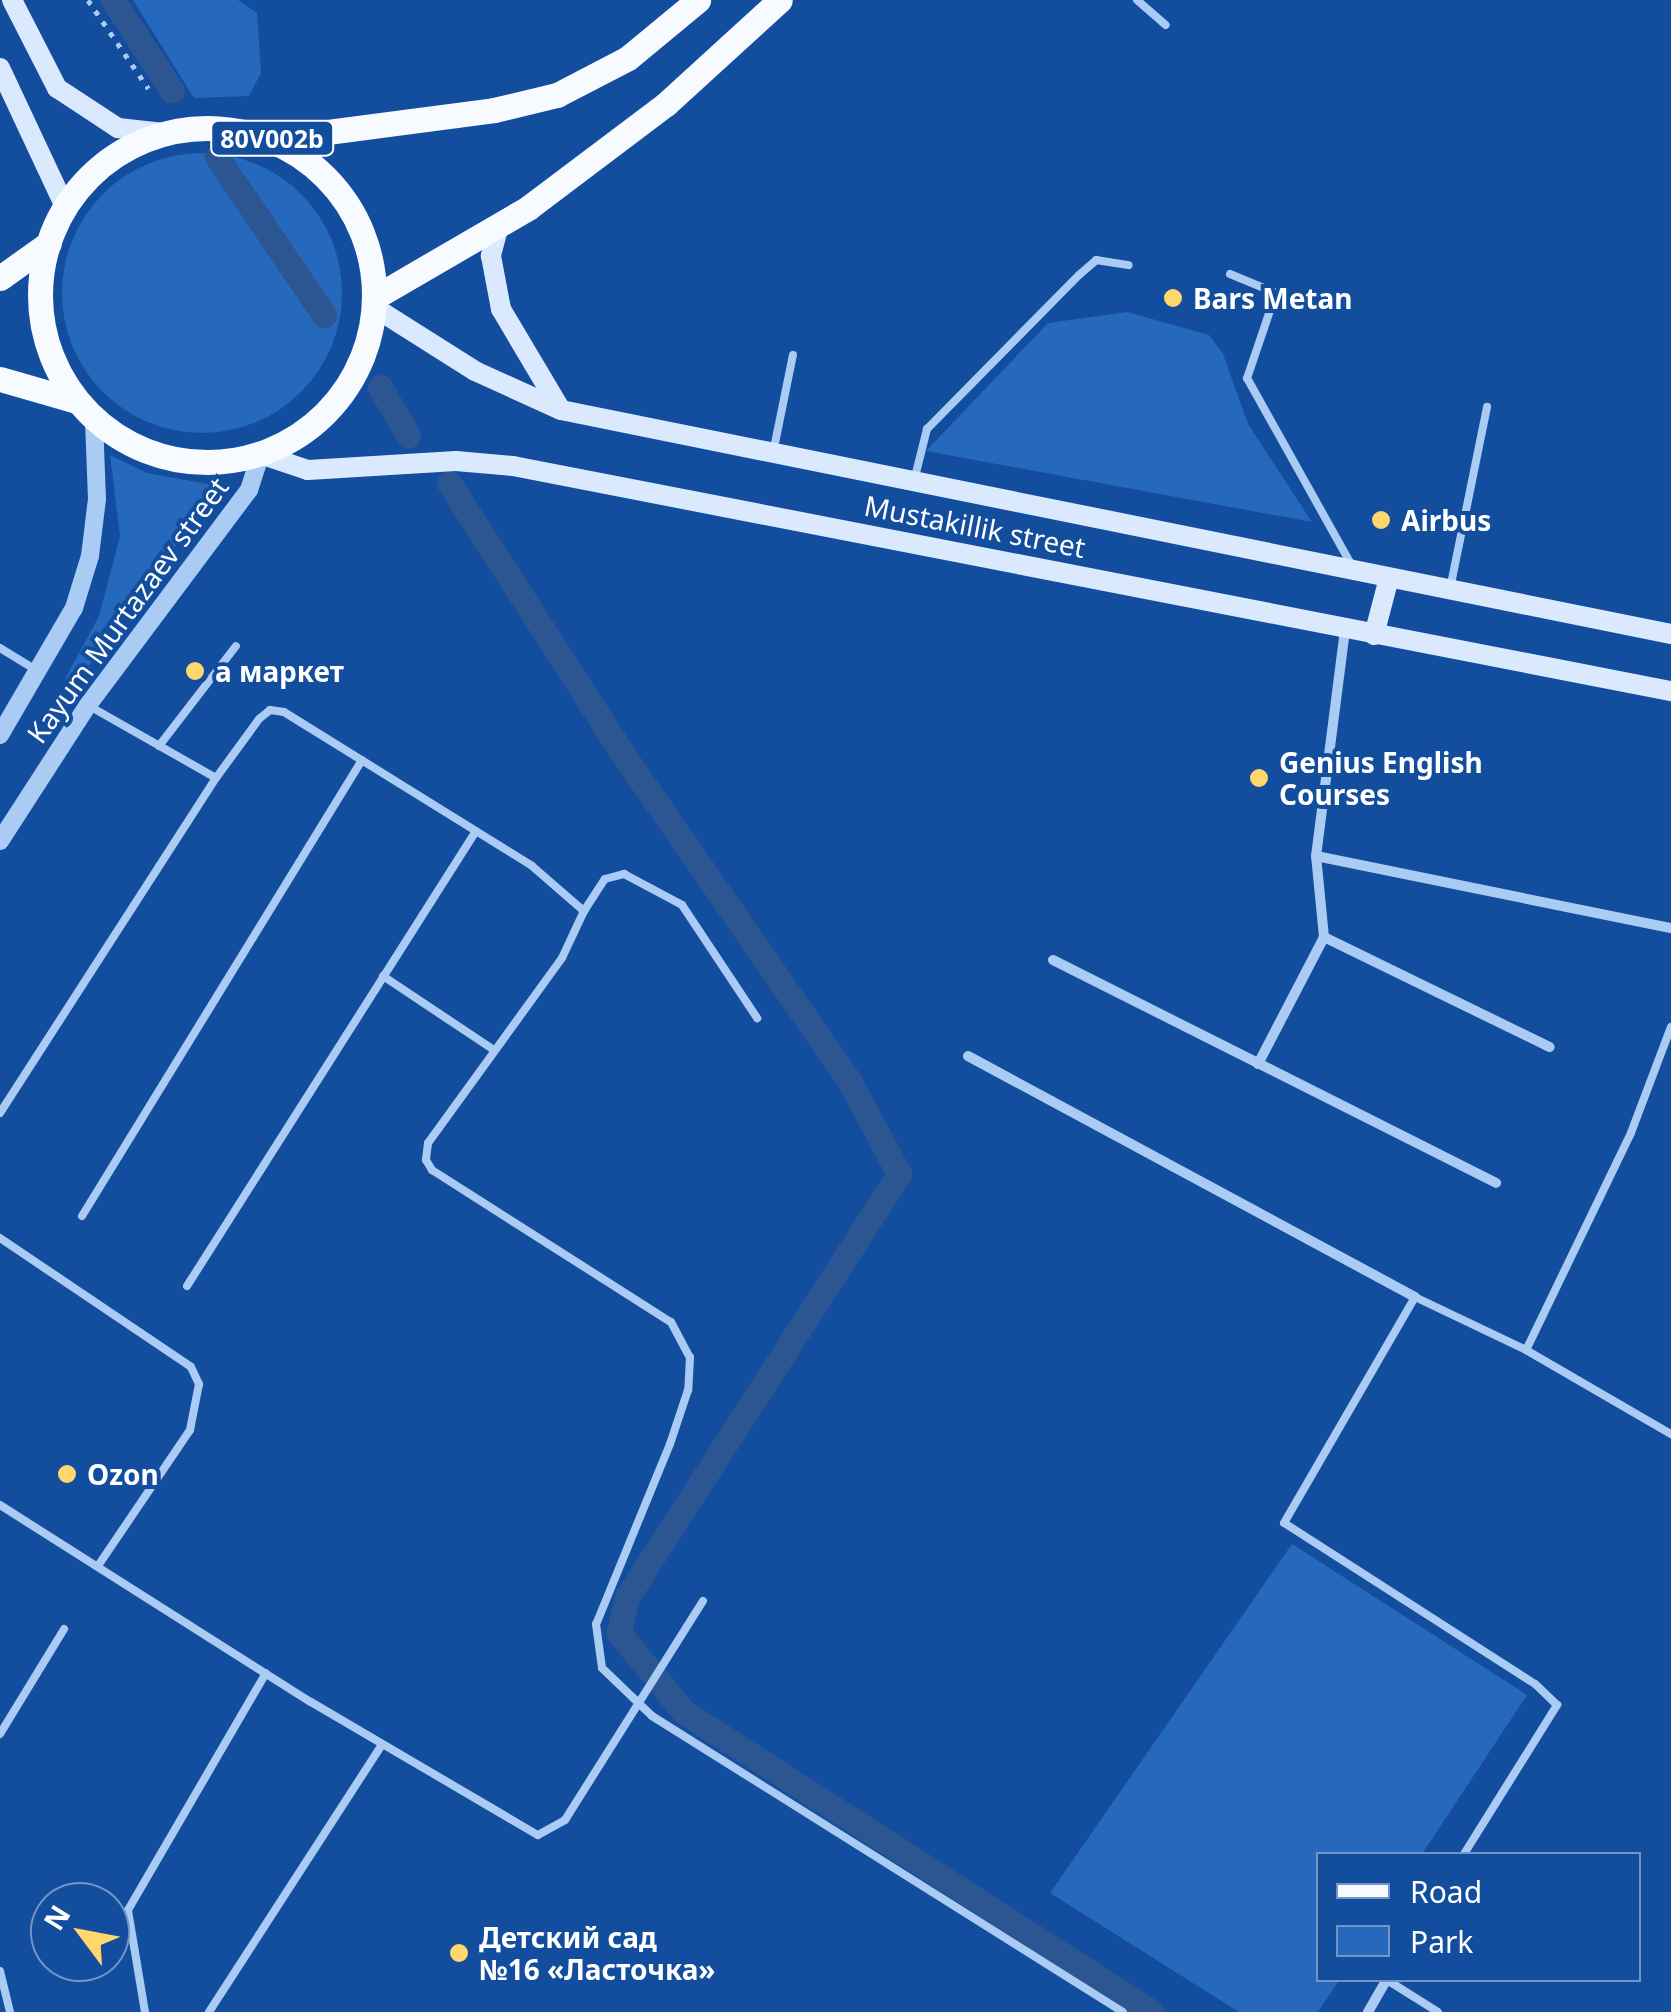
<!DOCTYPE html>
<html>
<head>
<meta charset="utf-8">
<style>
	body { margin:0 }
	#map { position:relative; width:1671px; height:2012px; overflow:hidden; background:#134e9e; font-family:"Noto Sans",sans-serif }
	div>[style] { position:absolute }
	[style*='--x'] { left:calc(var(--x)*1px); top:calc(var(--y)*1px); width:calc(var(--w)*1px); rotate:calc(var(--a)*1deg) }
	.green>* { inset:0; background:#2668bc }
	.round { border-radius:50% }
	.canal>* { height:25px; margin:-12.5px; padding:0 12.5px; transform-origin:12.5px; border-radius:12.5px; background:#2b5691 }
	.path>* { height:5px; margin-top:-2.5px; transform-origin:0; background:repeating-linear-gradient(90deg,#aacbf4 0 5px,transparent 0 13px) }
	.service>* { height:8px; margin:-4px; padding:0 4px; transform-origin:4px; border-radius:4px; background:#aacbf4 }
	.minor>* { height:10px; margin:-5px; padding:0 5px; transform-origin:5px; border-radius:5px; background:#aacbf4 }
	.tertiary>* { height:18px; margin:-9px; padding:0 9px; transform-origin:9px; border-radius:9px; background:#aacbf4 }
	.secondary>* { height:20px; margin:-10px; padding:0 10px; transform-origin:10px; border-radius:10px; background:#dae9fd }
	.primary>* { height:25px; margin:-12.5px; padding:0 12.5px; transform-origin:12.5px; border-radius:12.5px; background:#f7faff }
	.primary>.ring { margin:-12.5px; padding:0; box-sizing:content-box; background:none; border:25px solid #f7faff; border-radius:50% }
	.dots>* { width:28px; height:28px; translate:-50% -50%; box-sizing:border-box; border:5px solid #134e9e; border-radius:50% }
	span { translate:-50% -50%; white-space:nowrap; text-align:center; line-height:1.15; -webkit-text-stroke:8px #134e9e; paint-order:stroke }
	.shield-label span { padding:2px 8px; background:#134e9e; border:2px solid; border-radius:8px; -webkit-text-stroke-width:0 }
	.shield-label { font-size:25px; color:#fff; font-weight:700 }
	.poi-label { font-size:28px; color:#fff; font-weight:700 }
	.left { translate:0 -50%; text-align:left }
	.street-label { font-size:28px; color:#fff }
	.legend { position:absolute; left:1316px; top:1852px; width:325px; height:130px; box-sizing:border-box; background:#134e9e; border:2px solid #7195c5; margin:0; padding:12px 18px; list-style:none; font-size:30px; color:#fff }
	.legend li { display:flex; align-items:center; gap:20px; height:50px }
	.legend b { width:50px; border:2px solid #7195c5 }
	.north { position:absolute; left:30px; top:1882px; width:100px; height:100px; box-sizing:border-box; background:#134e9e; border:2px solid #7195c5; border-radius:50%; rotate:302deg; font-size:28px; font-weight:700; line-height:40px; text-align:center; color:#fff }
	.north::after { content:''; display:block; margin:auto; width:35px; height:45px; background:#ffd76d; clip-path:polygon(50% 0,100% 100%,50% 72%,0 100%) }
</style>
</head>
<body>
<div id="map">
	<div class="green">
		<i style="clip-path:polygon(133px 0,238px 0,257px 13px,261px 73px,249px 96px,194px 98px)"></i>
		<i class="round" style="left:62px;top:153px;width:280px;height:280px"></i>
		<i style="clip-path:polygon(1127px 312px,1209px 335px,1223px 354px,1248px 424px,1312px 522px,926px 451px,1048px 323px)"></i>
		<i style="clip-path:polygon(110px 455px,147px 473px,219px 486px,75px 685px,65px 679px,99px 616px,120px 536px)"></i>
		<i style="clip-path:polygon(1292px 1544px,1527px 1695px,1422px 1854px,1318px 1854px,1318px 1980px,1339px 1980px,1318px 2012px,1239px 2012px,1050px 1893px)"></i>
	</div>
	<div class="canal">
		<i style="--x:113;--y:0;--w:108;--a:57"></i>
		<i style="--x:217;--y:157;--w:191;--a:55.9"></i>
		<i style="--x:380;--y:387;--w:56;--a:59.7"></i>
		<i style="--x:449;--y:483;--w:329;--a:57.3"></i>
		<i style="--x:627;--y:760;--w:394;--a:55.3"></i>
		<i style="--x:851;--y:1084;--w:102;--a:61.9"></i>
		<i style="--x:899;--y:1174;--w:503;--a:122.74"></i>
		<i style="--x:627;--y:1597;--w:37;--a:103"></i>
		<i style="--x:619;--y:1633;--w:102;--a:50.6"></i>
		<i style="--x:684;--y:1712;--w:556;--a:32.66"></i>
	</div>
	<div class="path">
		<i style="--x:88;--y:0;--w:107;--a:55.7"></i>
	</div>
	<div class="service">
		<i style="--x:1137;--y:0;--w:38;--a:41"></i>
		<i style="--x:1230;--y:274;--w:50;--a:22.4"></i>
		<i style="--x:1276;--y:293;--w:90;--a:108.8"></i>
		<i style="--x:1247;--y:378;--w:213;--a:60.8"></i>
		<i style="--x:773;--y:453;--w:100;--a:-78.5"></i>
		<i style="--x:914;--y:481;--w:54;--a:-76"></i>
		<i style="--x:927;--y:429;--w:216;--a:-45.4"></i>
		<i style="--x:1079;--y:275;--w:23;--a:-41"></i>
		<i style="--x:1096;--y:260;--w:33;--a:9"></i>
		<i style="--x:1450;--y:589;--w:186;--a:-78.5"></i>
		<i style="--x:0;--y:648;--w:42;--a:31.4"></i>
		<i style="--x:159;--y:746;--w:126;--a:-52.4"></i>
		<i style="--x:216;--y:778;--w:73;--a:-53.9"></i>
		<i style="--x:259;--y:719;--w:14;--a:-39"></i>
		<i style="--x:270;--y:710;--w:14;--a:8"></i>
		<i style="--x:284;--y:712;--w:292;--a:31.8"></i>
		<i style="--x:532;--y:866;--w:69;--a:40.9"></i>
		<i style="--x:584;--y:911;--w:52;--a:115.1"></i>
		<i style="--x:562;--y:958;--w:228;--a:125.9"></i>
		<i style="--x:428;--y:1143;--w:17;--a:97"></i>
		<i style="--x:426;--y:1160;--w:12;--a:59"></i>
		<i style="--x:432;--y:1170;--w:283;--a:32.5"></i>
		<i style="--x:671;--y:1322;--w:40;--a:62"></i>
		<i style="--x:690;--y:1357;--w:33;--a:93"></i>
		<i style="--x:688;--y:1390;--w:57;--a:108.4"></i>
		<i style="--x:670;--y:1444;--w:195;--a:112.3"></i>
		<i style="--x:596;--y:1624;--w:44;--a:82.2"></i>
		<i style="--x:602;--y:1668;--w:69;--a:43.8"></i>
		<i style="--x:652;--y:1716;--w:556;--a:32.15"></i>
		<i style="--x:584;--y:911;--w:38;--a:-57"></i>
		<i style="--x:605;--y:879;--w:20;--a:-15"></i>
		<i style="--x:624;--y:874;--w:66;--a:28.1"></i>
		<i style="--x:682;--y:905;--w:136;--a:56.4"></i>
		<i style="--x:383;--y:976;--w:133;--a:33.7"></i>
		<i style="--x:1671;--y:1027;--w:113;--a:110.7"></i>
		<i style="--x:1631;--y:1133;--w:241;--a:115.8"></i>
		<i style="--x:1526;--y:1350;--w:168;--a:30.1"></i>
		<i style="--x:0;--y:1113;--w:399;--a:-57.2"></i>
		<i style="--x:216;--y:778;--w:146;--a:-150.4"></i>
		<i style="--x:82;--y:1216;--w:535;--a:-58.45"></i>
		<i style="--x:0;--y:1238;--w:230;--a:34"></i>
		<i style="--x:191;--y:1367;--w:19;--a:65"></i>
		<i style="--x:199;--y:1384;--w:47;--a:101.1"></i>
		<i style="--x:190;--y:1430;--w:164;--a:124.1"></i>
		<i style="--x:187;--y:1286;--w:539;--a:-57.58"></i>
		<i style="--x:0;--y:1505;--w:368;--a:32.4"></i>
		<i style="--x:311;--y:1702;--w:263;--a:30.4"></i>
		<i style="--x:538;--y:1835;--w:31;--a:-29"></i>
		<i style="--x:565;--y:1820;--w:259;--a:-57.8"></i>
		<i style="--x:0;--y:1734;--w:123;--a:-58.6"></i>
		<i style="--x:1464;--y:1854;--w:176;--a:-58"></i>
		<i style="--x:1557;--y:1705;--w:30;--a:-136"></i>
		<i style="--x:1535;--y:1684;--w:298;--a:-147.3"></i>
		<i style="--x:1284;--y:1523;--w:261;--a:-59.9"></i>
		<i style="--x:1415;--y:1297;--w:123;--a:25.5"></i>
		<i style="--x:0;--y:1971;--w:42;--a:76.3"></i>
		<i style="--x:1387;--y:1980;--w:60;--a:32.1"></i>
		<i style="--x:145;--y:2012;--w:103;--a:-99.5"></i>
		<i style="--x:128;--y:1910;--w:274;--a:-59.8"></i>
		<i style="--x:209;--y:2012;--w:318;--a:-57.1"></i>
	</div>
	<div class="minor">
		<i style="--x:1345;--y:630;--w:228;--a:97.3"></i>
		<i style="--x:1316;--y:856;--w:362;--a:11.5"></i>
		<i style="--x:1324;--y:937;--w:251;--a:26"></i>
		<i style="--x:1053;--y:960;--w:496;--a:26.7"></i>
		<i style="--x:968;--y:1056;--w:508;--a:28.33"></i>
		<i style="--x:1258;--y:1064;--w:143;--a:-62.5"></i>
		<i style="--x:1324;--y:937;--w:81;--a:-95.6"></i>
		<i style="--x:1368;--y:2012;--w:36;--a:-60"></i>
	</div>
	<div class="tertiary">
		<i style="--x:0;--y:735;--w:147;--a:-59.8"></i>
		<i style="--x:74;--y:608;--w:54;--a:-72.9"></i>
		<i style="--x:90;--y:556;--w:57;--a:-83"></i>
		<i style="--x:97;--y:499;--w:78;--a:-92.2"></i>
		<i style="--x:0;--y:841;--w:162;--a:-57.1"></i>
		<i style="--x:88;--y:705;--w:269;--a:-53.2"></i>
		<i style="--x:249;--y:490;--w:35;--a:-72"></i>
	</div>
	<div class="secondary">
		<i style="--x:12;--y:0;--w:99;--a:62.9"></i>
		<i style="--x:57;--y:88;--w:73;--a:33.3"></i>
		<i style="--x:118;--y:128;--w:46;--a:6.2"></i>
		<i style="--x:0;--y:68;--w:153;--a:64.9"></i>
		<i style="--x:498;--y:229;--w:28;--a:105"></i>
		<i style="--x:491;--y:256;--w:54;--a:79.3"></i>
		<i style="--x:501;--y:309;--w:117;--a:59.3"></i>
		<i style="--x:377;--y:309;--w:116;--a:32.3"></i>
		<i style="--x:475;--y:371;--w:94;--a:24.4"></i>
		<i style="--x:561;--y:410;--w:1132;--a:11.41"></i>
		<i style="--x:266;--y:456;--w:44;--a:18.4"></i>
		<i style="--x:308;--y:470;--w:148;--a:-3.5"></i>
		<i style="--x:456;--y:461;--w:57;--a:5"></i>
		<i style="--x:513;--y:466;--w:1180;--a:11"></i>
		<i style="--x:1374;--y:635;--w:59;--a:-75.3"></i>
	</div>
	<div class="primary">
		<i class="ring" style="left:40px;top:128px;width:309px;height:309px"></i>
		<i style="--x:274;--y:139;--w:222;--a:-7.5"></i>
		<i style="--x:494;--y:110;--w:65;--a:-13.4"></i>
		<i style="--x:557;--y:95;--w:80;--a:-27.5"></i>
		<i style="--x:628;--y:58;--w:91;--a:-39.6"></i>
		<i style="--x:0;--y:278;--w:60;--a:-35.5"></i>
		<i style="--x:377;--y:296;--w:175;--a:-30.2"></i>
		<i style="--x:528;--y:208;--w:173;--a:-37"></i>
		<i style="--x:666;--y:104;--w:154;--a:-42.4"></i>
		<i style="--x:0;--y:379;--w:76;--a:16"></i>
	</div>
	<div class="dots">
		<i style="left:1173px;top:298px;background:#ffd76d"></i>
		<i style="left:1381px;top:520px;background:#ffd76d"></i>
		<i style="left:195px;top:671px;background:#ffd76d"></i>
		<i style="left:1259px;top:778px;background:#ffd76d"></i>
		<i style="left:67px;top:1474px;background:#ffd76d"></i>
		<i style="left:459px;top:1953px;background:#ffd76d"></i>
	</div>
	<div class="shield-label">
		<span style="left:272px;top:138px">80V002b</span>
	</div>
	<div class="poi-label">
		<span class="left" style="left:1193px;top:298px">Bars Metan</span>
		<span class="left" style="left:1401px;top:520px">Airbus</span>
		<span class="left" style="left:215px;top:671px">а маркет</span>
		<span class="left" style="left:1279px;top:778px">Genius English<br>Courses</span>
		<span class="left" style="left:87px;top:1474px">Ozon</span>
		<span class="left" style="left:479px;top:1953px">Детский сад<br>№16 «Ласточка»</span>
	</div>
	<div class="street-label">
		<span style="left:975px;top:526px;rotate:11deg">Mustakillik street</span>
		<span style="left:127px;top:610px;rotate:-54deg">Kayum Murtazaev street</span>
	</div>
	<ul class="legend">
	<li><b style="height:12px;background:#f7faff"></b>Road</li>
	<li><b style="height:28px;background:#2668bc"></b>Park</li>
	</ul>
	<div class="north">N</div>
</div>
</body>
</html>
